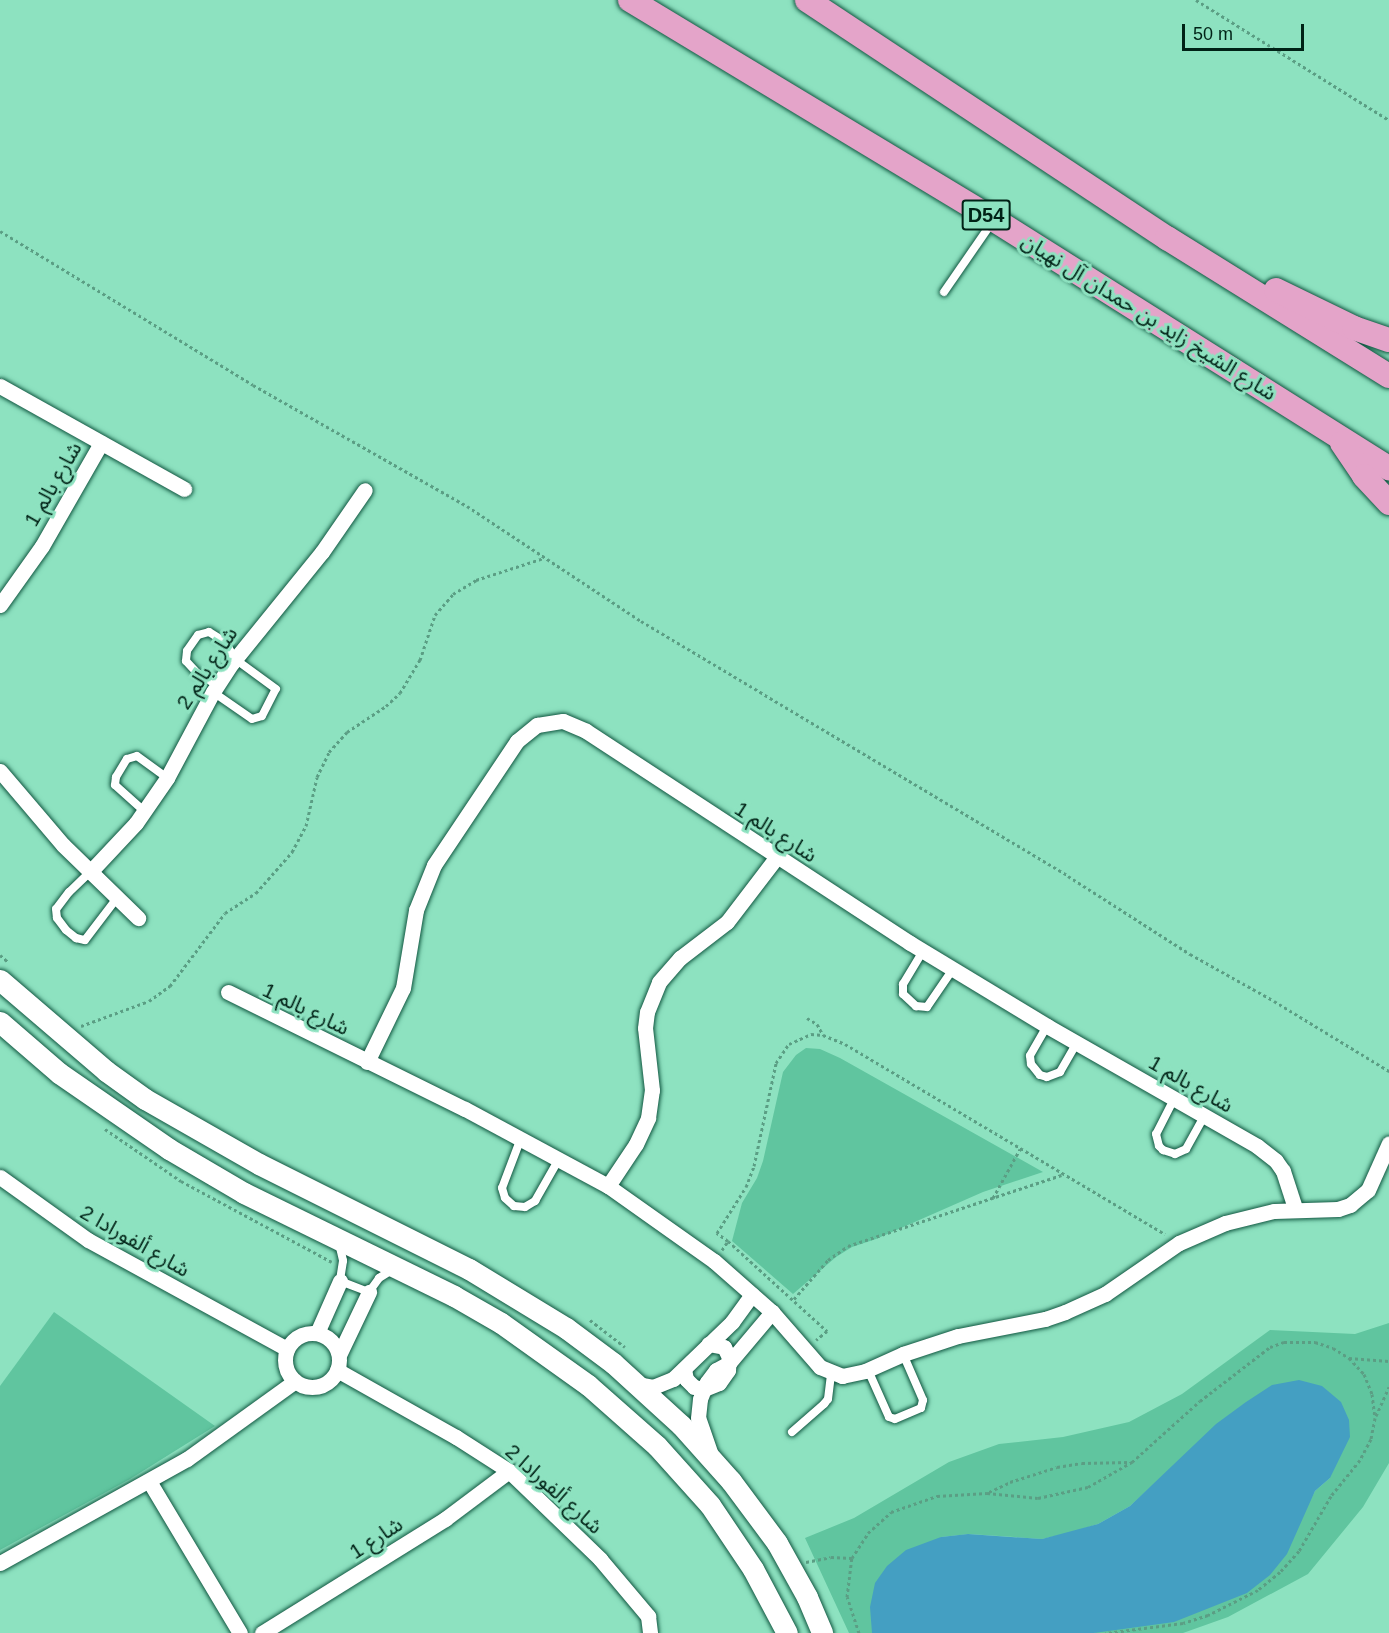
<!DOCTYPE html>
<html>
<head>
<meta charset="utf-8">
<style>
	body { margin:0 }
	#map { position:relative; width:1389px; height:1633px; overflow:hidden; background:#8de2c0; font-family:Helvetica,"Noto Sans Arabic",sans-serif }
	div>[style] { position:absolute }
	[style*='--x'] { left:calc(var(--x)*1px); top:calc(var(--y)*1px); width:calc(var(--w)*1px); rotate:calc(var(--a)*1deg) }
	.green>* { inset:0; background:#60c59f }
	.water>* { inset:0; background:#449fc2 }
	.path>* { height:3px; margin-top:-1.5px; transform-origin:0; background:repeating-linear-gradient(90deg,#5b9e84 0 3px,transparent 0 6px) }
	.roads { filter:drop-shadow(0 0 2px #115741) drop-shadow(0 0 2px #115741) }
	.lane>* { height:8px; margin:-4px; padding:0 4px; transform-origin:4px; border-radius:4px; background:#fff }
	.street>* { height:15px; margin:-7.5px; padding:0 7.5px; transform-origin:7.5px; border-radius:7.5px; background:#fff }
	.street>.ring { margin:-7.5px; padding:0; box-sizing:content-box; background:none; border:15px solid #fff; border-radius:50% }
	.secondary>* { height:21px; margin:-10.5px; padding:0 10.5px; transform-origin:10.5px; border-radius:10.5px; background:#fff }
	.primary>* { height:24px; margin:-12px; padding:0 12px; transform-origin:12px; border-radius:12px; background:#e4a4c9 }
	span { translate:-50% -50%; white-space:nowrap; text-align:center; line-height:1.15; -webkit-text-stroke:6px #8de2c0; paint-order:stroke }
	.shield-label span { padding:2px 4px; background:#8de2c0; border:2px solid; border-radius:4px; -webkit-text-stroke-width:0 }
	.shield-label { font-size:20px; color:#002216; font-weight:700 }
	.street-label { font-size:21px; color:#002216 }
	.scale { position:absolute; left:1182px; top:24px; width:122px; height:27px; box-sizing:border-box; border:3px solid #002216; border-top:0; padding-left:8px; font-size:18px; line-height:21px; white-space:nowrap; color:#002216; -webkit-text-stroke:4px #8de2c0; paint-order:stroke }
</style>
</head>
<body>
<div id="map">
	<div class="green">
		<i style="clip-path:polygon(806px 1048px,820px 1049px,840px 1058px,1043px 1172px,983px 1192px,876px 1239px,852px 1247px,836px 1257px,793px 1294px,732px 1241px,742px 1203px,757px 1178px,763px 1161px,783px 1072px,796px 1055px)"></i>
		<i style="clip-path:polygon(54px 1312px,215px 1426px,130px 1479px,0 1550px,0 1386px)"></i>
		<i style="clip-path:polygon(1389px 1323px,1389px 1463px,1363px 1507px,1308px 1574px,1228px 1617px,1183px 1633px,1094px 1633px,1304px 1512px,1315px 1491px,1330px 1478px,1168px 1471px,1130px 1506px,1098px 1524px,1069px 1533px,1042px 1539px,969px 1534px,941px 1537px,872px 1633px,849px 1633px,805px 1538px,854px 1518px,949px 1462px,999px 1444px,1063px 1437px,1129px 1422px,1182px 1394px,1270px 1330px,1355px 1334px)"></i>
	</div>
	<div class="water">
		<i style="clip-path:polygon(1299px 1380px,1322px 1386px,1341px 1402px,1349px 1420px,1350px 1437px,1330px 1478px,1315px 1491px,1287px 1554px,1270px 1575px,1247px 1593px,1174px 1622px,1094px 1633px,872px 1633px,870px 1607px,875px 1583px,887px 1566px,906px 1550px,941px 1537px,968px 1534px,1042px 1539px,1098px 1524px,1130px 1506px,1216px 1424px,1246px 1402px,1272px 1385px)"></i>
	</div>
	<div class="path">
		<i style="--x:1196;--y:0;--w:227;--a:31.9"></i>
		<i style="--x:0;--y:231;--w:296;--a:31.3"></i>
		<i style="--x:253;--y:385;--w:246;--a:29.5"></i>
		<i style="--x:467;--y:506;--w:209;--a:33.5"></i>
		<i style="--x:641;--y:621;--w:497;--a:30.8"></i>
		<i style="--x:1068;--y:876;--w:145;--a:32.6"></i>
		<i style="--x:1190;--y:954;--w:96;--a:29.2"></i>
		<i style="--x:1274;--y:1001;--w:135;--a:31.3"></i>
		<i style="--x:0;--y:955;--w:11;--a:41"></i>
		<i style="--x:807;--y:1018;--w:12;--a:31"></i>
		<i style="--x:817;--y:1024;--w:13;--a:61"></i>
		<i style="--x:81;--y:1026;--w:72;--a:-20.2"></i>
		<i style="--x:149;--y:1001;--w:26;--a:-36"></i>
		<i style="--x:170;--y:986;--w:91;--a:-53"></i>
		<i style="--x:225;--y:913;--w:37;--a:-33"></i>
		<i style="--x:256;--y:893;--w:55;--a:-48.7"></i>
		<i style="--x:292;--y:852;--w:30;--a:-62"></i>
		<i style="--x:306;--y:826;--w:50;--a:-77.3"></i>
		<i style="--x:317;--y:777;--w:28;--a:-64"></i>
		<i style="--x:329;--y:752;--w:27;--a:-48"></i>
		<i style="--x:347;--y:732;--w:47;--a:-33.7"></i>
		<i style="--x:386;--y:706;--w:19;--a:-43"></i>
		<i style="--x:400;--y:693;--w:39;--a:-59"></i>
		<i style="--x:420;--y:660;--w:47;--a:-71.6"></i>
		<i style="--x:435;--y:615;--w:28;--a:-49"></i>
		<i style="--x:453;--y:594;--w:27;--a:-31"></i>
		<i style="--x:476;--y:580;--w:71;--a:-17.9"></i>
		<i style="--x:105;--y:1129;--w:92;--a:34.4"></i>
		<i style="--x:181;--y:1181;--w:171;--a:28.2"></i>
		<i style="--x:993;--y:1198;--w:56;--a:-61.1"></i>
		<i style="--x:728;--y:1241;--w:134;--a:42.3"></i>
		<i style="--x:827;--y:1331;--w:14;--a:141"></i>
		<i style="--x:722;--y:1250;--w:11;--a:-56"></i>
		<i style="--x:728;--y:1241;--w:14;--a:-144"></i>
		<i style="--x:717;--y:1233;--w:54;--a:-57.8"></i>
		<i style="--x:746;--y:1187;--w:22;--a:-69"></i>
		<i style="--x:754;--y:1166;--w:105;--a:-77.9"></i>
		<i style="--x:776;--y:1063;--w:23;--a:-56"></i>
		<i style="--x:789;--y:1044;--w:24;--a:-24"></i>
		<i style="--x:811;--y:1034;--w:12;--a:5"></i>
		<i style="--x:823;--y:1035;--w:24;--a:22"></i>
		<i style="--x:845;--y:1044;--w:372;--a:30.7"></i>
		<i style="--x:794;--y:1299;--w:52;--a:-48.9"></i>
		<i style="--x:828;--y:1260;--w:24;--a:-35"></i>
		<i style="--x:848;--y:1246;--w:225;--a:-18.4"></i>
		<i style="--x:590;--y:1320;--w:44;--a:37.6"></i>
		<i style="--x:1349;--y:1358;--w:40;--a:4.3"></i>
		<i style="--x:1376;--y:1416;--w:32;--a:-66"></i>
		<i style="--x:989;--y:1492;--w:23;--a:-25"></i>
		<i style="--x:1010;--y:1482;--w:49;--a:-17.7"></i>
		<i style="--x:1057;--y:1467;--w:25;--a:-9"></i>
		<i style="--x:1082;--y:1463;--w:48;--a:-1.2"></i>
		<i style="--x:806;--y:1562;--w:25;--a:-11"></i>
		<i style="--x:831;--y:1557;--w:21;--a:3"></i>
		<i style="--x:859;--y:1633;--w:38;--a:-108"></i>
		<i style="--x:847;--y:1597;--w:39;--a:-83"></i>
		<i style="--x:852;--y:1558;--w:30;--a:-57"></i>
		<i style="--x:868;--y:1533;--w:31;--a:-42"></i>
		<i style="--x:891;--y:1512;--w:49;--a:-19.2"></i>
		<i style="--x:937;--y:1496;--w:50;--a:-3.4"></i>
		<i style="--x:987;--y:1493;--w:51;--a:5.6"></i>
		<i style="--x:1038;--y:1498;--w:51;--a:-12.4"></i>
		<i style="--x:1088;--y:1487;--w:51;--a:-29.6"></i>
		<i style="--x:1132;--y:1462;--w:91;--a:-41.9"></i>
		<i style="--x:1200;--y:1401;--w:88;--a:-37.6"></i>
		<i style="--x:1270;--y:1347;--w:15;--a:-20"></i>
		<i style="--x:1284;--y:1342;--w:31;--a:0"></i>
		<i style="--x:1315;--y:1342;--w:19;--a:18"></i>
		<i style="--x:1333;--y:1348;--w:19;--a:32"></i>
		<i style="--x:1349;--y:1358;--w:22;--a:47"></i>
		<i style="--x:1364;--y:1374;--w:22;--a:68"></i>
		<i style="--x:1372;--y:1394;--w:24;--a:83"></i>
		<i style="--x:1375;--y:1418;--w:21;--a:101"></i>
		<i style="--x:1371;--y:1439;--w:24;--a:118"></i>
		<i style="--x:1360;--y:1460;--w:46;--a:128.9"></i>
		<i style="--x:1331;--y:1496;--w:64;--a:120.2"></i>
		<i style="--x:1299;--y:1551;--w:28;--a:132"></i>
		<i style="--x:1280;--y:1572;--w:28;--a:141"></i>
		<i style="--x:1258;--y:1590;--w:56;--a:153.4"></i>
		<i style="--x:1208;--y:1615;--w:26;--a:162"></i>
		<i style="--x:1183;--y:1623;--w:78;--a:172.6"></i>
	</div>
	<div class="roads">
		<div class="lane">
			<i style="--x:944;--y:292;--w:86;--a:-55.4"></i>
			<i style="--x:213;--y:692;--w:47;--a:34.7"></i>
			<i style="--x:252;--y:719;--w:10;--a:-17"></i>
			<i style="--x:262;--y:716;--w:30;--a:-63"></i>
			<i style="--x:276;--y:689;--w:51;--a:-143.8"></i>
			<i style="--x:235;--y:659;--w:20;--a:-120"></i>
			<i style="--x:225;--y:642;--w:19;--a:-148"></i>
			<i style="--x:209;--y:632;--w:11;--a:165"></i>
			<i style="--x:198;--y:635;--w:19;--a:125"></i>
			<i style="--x:187;--y:651;--w:10;--a:96"></i>
			<i style="--x:186;--y:661;--w:16;--a:47"></i>
			<i style="--x:197;--y:673;--w:23;--a:31"></i>
			<i style="--x:144;--y:811;--w:39;--a:-138"></i>
			<i style="--x:115;--y:785;--w:8;--a:-83"></i>
			<i style="--x:116;--y:777;--w:21;--a:-59"></i>
			<i style="--x:127;--y:759;--w:10;--a:-17"></i>
			<i style="--x:137;--y:756;--w:37;--a:36"></i>
			<i style="--x:90;--y:872;--w:29;--a:136"></i>
			<i style="--x:69;--y:892;--w:21;--a:127"></i>
			<i style="--x:56;--y:909;--w:9;--a:84"></i>
			<i style="--x:57;--y:918;--w:15;--a:53"></i>
			<i style="--x:66;--y:930;--w:13;--a:39"></i>
			<i style="--x:76;--y:938;--w:9;--a:13"></i>
			<i style="--x:85;--y:940;--w:53;--a:-52.7"></i>
			<i style="--x:923;--y:951;--w:39;--a:121"></i>
			<i style="--x:903;--y:984;--w:10;--a:90"></i>
			<i style="--x:903;--y:994;--w:18;--a:43"></i>
			<i style="--x:916;--y:1006;--w:11;--a:5"></i>
			<i style="--x:927;--y:1007;--w:46;--a:-55.6"></i>
			<i style="--x:1047;--y:1026;--w:34;--a:120"></i>
			<i style="--x:1030;--y:1056;--w:8;--a:83"></i>
			<i style="--x:1031;--y:1064;--w:14;--a:51"></i>
			<i style="--x:1040;--y:1075;--w:7;--a:16"></i>
			<i style="--x:1047;--y:1077;--w:14;--a:-21"></i>
			<i style="--x:1060;--y:1072;--w:34;--a:-60"></i>
			<i style="--x:1174;--y:1099;--w:39;--a:117"></i>
			<i style="--x:1156;--y:1134;--w:12;--a:76"></i>
			<i style="--x:1159;--y:1146;--w:6;--a:45"></i>
			<i style="--x:1163;--y:1150;--w:13;--a:18"></i>
			<i style="--x:1175;--y:1154;--w:12;--a:-24"></i>
			<i style="--x:1186;--y:1149;--w:38;--a:-61"></i>
			<i style="--x:521;--y:1138;--w:53;--a:110.8"></i>
			<i style="--x:502;--y:1188;--w:10;--a:73"></i>
			<i style="--x:505;--y:1198;--w:12;--a:42"></i>
			<i style="--x:514;--y:1206;--w:11;--a:5"></i>
			<i style="--x:525;--y:1207;--w:12;--a:-31"></i>
			<i style="--x:535;--y:1201;--w:48;--a:-60.3"></i>
			<i style="--x:339;--y:1243;--w:18;--a:77"></i>
			<i style="--x:343;--y:1261;--w:20;--a:99"></i>
			<i style="--x:340;--y:1281;--w:31;--a:21"></i>
			<i style="--x:369;--y:1292;--w:17;--a:-54"></i>
			<i style="--x:379;--y:1278;--w:15;--a:-32"></i>
			<i style="--x:868;--y:1370;--w:51;--a:65.9"></i>
			<i style="--x:889;--y:1417;--w:6;--a:18"></i>
			<i style="--x:895;--y:1419;--w:28;--a:-23"></i>
			<i style="--x:921;--y:1408;--w:8;--a:-76"></i>
			<i style="--x:923;--y:1400;--w:50;--a:-113.5"></i>
			<i style="--x:792;--y:1432;--w:43;--a:-41.2"></i>
			<i style="--x:824;--y:1404;--w:6;--a:-51"></i>
			<i style="--x:828;--y:1399;--w:26;--a:-83"></i>
		</div>
		<div class="street">
			<i style="--x:0;--y:386;--w:211;--a:29.2"></i>
			<i style="--x:0;--y:605;--w:72;--a:-54.6"></i>
			<i style="--x:42;--y:546;--w:119;--a:-60.2"></i>
			<i style="--x:0;--y:771;--w:97;--a:49.6"></i>
			<i style="--x:63;--y:845;--w:105;--a:44.2"></i>
			<i style="--x:90;--y:872;--w:67;--a:-46.8"></i>
			<i style="--x:136;--y:823;--w:55;--a:-55.4"></i>
			<i style="--x:167;--y:778;--w:98;--a:-61.9"></i>
			<i style="--x:213;--y:692;--w:35;--a:-57"></i>
			<i style="--x:232;--y:663;--w:143;--a:-51"></i>
			<i style="--x:322;--y:552;--w:75;--a:-55.3"></i>
			<i style="--x:228;--y:992;--w:264;--a:26.3"></i>
			<i style="--x:465;--y:1109;--w:162;--a:28.3"></i>
			<i style="--x:608;--y:1186;--w:130;--a:35.3"></i>
			<i style="--x:714;--y:1261;--w:77;--a:41.3"></i>
			<i style="--x:772;--y:1312;--w:73;--a:48.9"></i>
			<i style="--x:820;--y:1367;--w:24;--a:22"></i>
			<i style="--x:842;--y:1376;--w:24;--a:-12"></i>
			<i style="--x:865;--y:1371;--w:42;--a:-24.1"></i>
			<i style="--x:903;--y:1354;--w:58;--a:-18.1"></i>
			<i style="--x:958;--y:1336;--w:89;--a:-11.1"></i>
			<i style="--x:1045;--y:1319;--w:21;--a:-19"></i>
			<i style="--x:1065;--y:1312;--w:44;--a:-24.2"></i>
			<i style="--x:1105;--y:1294;--w:90;--a:-34.6"></i>
			<i style="--x:1179;--y:1243;--w:50;--a:-23.5"></i>
			<i style="--x:1225;--y:1223;--w:50;--a:-13.8"></i>
			<i style="--x:1274;--y:1211;--w:64;--a:-1.8"></i>
			<i style="--x:1338;--y:1209;--w:13;--a:-18"></i>
			<i style="--x:1350;--y:1205;--w:23;--a:-40"></i>
			<i style="--x:1368;--y:1190;--w:51;--a:-65.9"></i>
			<i style="--x:367;--y:1062;--w:82;--a:-64.1"></i>
			<i style="--x:403;--y:988;--w:79;--a:-80.5"></i>
			<i style="--x:416;--y:910;--w:48;--a:-68.2"></i>
			<i style="--x:434;--y:865;--w:149;--a:-56.2"></i>
			<i style="--x:517;--y:741;--w:26;--a:-39"></i>
			<i style="--x:537;--y:725;--w:26;--a:-9"></i>
			<i style="--x:563;--y:721;--w:25;--a:23"></i>
			<i style="--x:586;--y:731;--w:387;--a:33.2"></i>
			<i style="--x:910;--y:943;--w:160;--a:31.2"></i>
			<i style="--x:1047;--y:1026;--w:242;--a:29.7"></i>
			<i style="--x:1257;--y:1146;--w:24;--a:38"></i>
			<i style="--x:1276;--y:1161;--w:12;--a:55"></i>
			<i style="--x:1283;--y:1171;--w:40;--a:72"></i>
			<i style="--x:0;--y:1177;--w:108;--a:35.6"></i>
			<i style="--x:88;--y:1240;--w:227;--a:28.7"></i>
			<i style="--x:608;--y:1186;--w:50;--a:-56.3"></i>
			<i style="--x:636;--y:1144;--w:29;--a:-65"></i>
			<i style="--x:648;--y:1118;--w:28;--a:-82"></i>
			<i style="--x:652;--y:1090;--w:62;--a:-96.4"></i>
			<i style="--x:645;--y:1028;--w:16;--a:-83"></i>
			<i style="--x:647;--y:1012;--w:32;--a:-68"></i>
			<i style="--x:659;--y:982;--w:32;--a:-49"></i>
			<i style="--x:680;--y:958;--w:59;--a:-37.5"></i>
			<i style="--x:727;--y:922;--w:81;--a:-52.6"></i>
			<i style="--x:317;--y:1333;--w:57;--a:-66.1"></i>
			<i class="ring" style="left:285px;top:1333px;width:39px;height:39px"></i>
			<i style="--x:339;--y:1355;--w:70;--a:-64.5"></i>
			<i style="--x:684;--y:1369;--w:10;--a:79"></i>
			<i style="--x:686;--y:1379;--w:11;--a:45"></i>
			<i style="--x:694;--y:1387;--w:10;--a:11"></i>
			<i style="--x:704;--y:1389;--w:16;--a:-22"></i>
			<i style="--x:719;--y:1383;--w:16;--a:-55"></i>
			<i style="--x:728;--y:1370;--w:13;--a:-86"></i>
			<i style="--x:729;--y:1357;--w:11;--a:-117"></i>
			<i style="--x:724;--y:1347;--w:16;--a:-169"></i>
			<i style="--x:337;--y:1370;--w:137;--a:29.4"></i>
			<i style="--x:456;--y:1437;--w:63;--a:32.7"></i>
			<i style="--x:509;--y:1471;--w:127;--a:44"></i>
			<i style="--x:600;--y:1559;--w:75;--a:49.9"></i>
			<i style="--x:648;--y:1616;--w:17;--a:83"></i>
			<i style="--x:638;--y:1384;--w:15;--a:11"></i>
			<i style="--x:653;--y:1387;--w:22;--a:-22"></i>
			<i style="--x:673;--y:1379;--w:82;--a:-44"></i>
			<i style="--x:732;--y:1322;--w:34;--a:-54"></i>
			<i style="--x:710;--y:1452;--w:36;--a:-109"></i>
			<i style="--x:698;--y:1418;--w:19;--a:-84"></i>
			<i style="--x:700;--y:1399;--w:18;--a:-68"></i>
			<i style="--x:707;--y:1382;--w:15;--a:-53"></i>
			<i style="--x:716;--y:1370;--w:15;--a:-28"></i>
			<i style="--x:729;--y:1363;--w:67;--a:-49.9"></i>
			<i style="--x:149;--y:1481;--w:177;--a:59.1"></i>
			<i style="--x:0;--y:1563;--w:214;--a:-29.1"></i>
			<i style="--x:187;--y:1459;--w:133;--a:-35.8"></i>
			<i style="--x:262;--y:1633;--w:216;--a:-31.9"></i>
			<i style="--x:445;--y:1519;--w:80;--a:-36.9"></i>
		</div>
		<div class="secondary">
			<i style="--x:0;--y:980;--w:140;--a:40.6"></i>
			<i style="--x:106;--y:1071;--w:48;--a:35.7"></i>
			<i style="--x:145;--y:1099;--w:131;--a:29.7"></i>
			<i style="--x:259;--y:1164;--w:235;--a:26.6"></i>
			<i style="--x:469;--y:1269;--w:114;--a:31.3"></i>
			<i style="--x:566;--y:1328;--w:59;--a:36.7"></i>
			<i style="--x:613;--y:1363;--w:92;--a:42.4"></i>
			<i style="--x:681;--y:1425;--w:75;--a:48.2"></i>
			<i style="--x:731;--y:1481;--w:77;--a:53.4"></i>
			<i style="--x:777;--y:1543;--w:62;--a:60.9"></i>
			<i style="--x:807;--y:1597;--w:39;--a:67"></i>
			<i style="--x:0;--y:1022;--w:78;--a:40.8"></i>
			<i style="--x:59;--y:1073;--w:134;--a:34.6"></i>
			<i style="--x:169;--y:1149;--w:87;--a:30.4"></i>
			<i style="--x:244;--y:1193;--w:234;--a:26.1"></i>
			<i style="--x:454;--y:1296;--w:54;--a:29.9"></i>
			<i style="--x:501;--y:1323;--w:107;--a:35.5"></i>
			<i style="--x:588;--y:1385;--w:92;--a:41.5"></i>
			<i style="--x:657;--y:1446;--w:79;--a:48.1"></i>
			<i style="--x:710;--y:1505;--w:77;--a:56.1"></i>
			<i style="--x:753;--y:1569;--w:72;--a:62"></i>
		</div>
		<div class="primary">
			<i style="--x:630;--y:0;--w:424;--a:31.1"></i>
			<i style="--x:993;--y:219;--w:468;--a:32.2"></i>
			<i style="--x:807;--y:0;--w:432;--a:33.5"></i>
			<i style="--x:1167;--y:238;--w:261;--a:31.9"></i>
			<i style="--x:1276;--y:290;--w:87;--a:26"></i>
			<i style="--x:1354;--y:328;--w:37;--a:19"></i>
			<i style="--x:1342;--y:443;--w:40;--a:56"></i>
			<i style="--x:1364;--y:476;--w:37;--a:47"></i>
		</div>
	</div>
	<div class="shield-label">
		<span style="left:986px;top:215px">D54</span>
	</div>
	<div class="street-label">
		<span style="left:1149px;top:317px;rotate:32deg">شارع الشيخ زايد بن حمدان آل نهيان</span>
		<span style="left:53px;top:484px;rotate:-60deg">شارع بالم 1</span>
		<span style="left:207px;top:668px;rotate:-57deg">شارع بالم 2</span>
		<span style="left:776px;top:832px;rotate:33deg">شارع بالم 1</span>
		<span style="left:306px;top:1009px;rotate:26deg">شارع بالم 1</span>
		<span style="left:1191px;top:1084px;rotate:30deg">شارع بالم 1</span>
		<span style="left:135px;top:1241px;rotate:30deg">شارع ألفورادا 2</span>
		<span style="left:554px;top:1489px;rotate:42deg">شارع ألفورادا 2</span>
		<span style="left:376px;top:1538px;rotate:-33deg">شارع 1</span>
	</div>
	<div class="scale">50 m</div>
</div>
</body>
</html>
